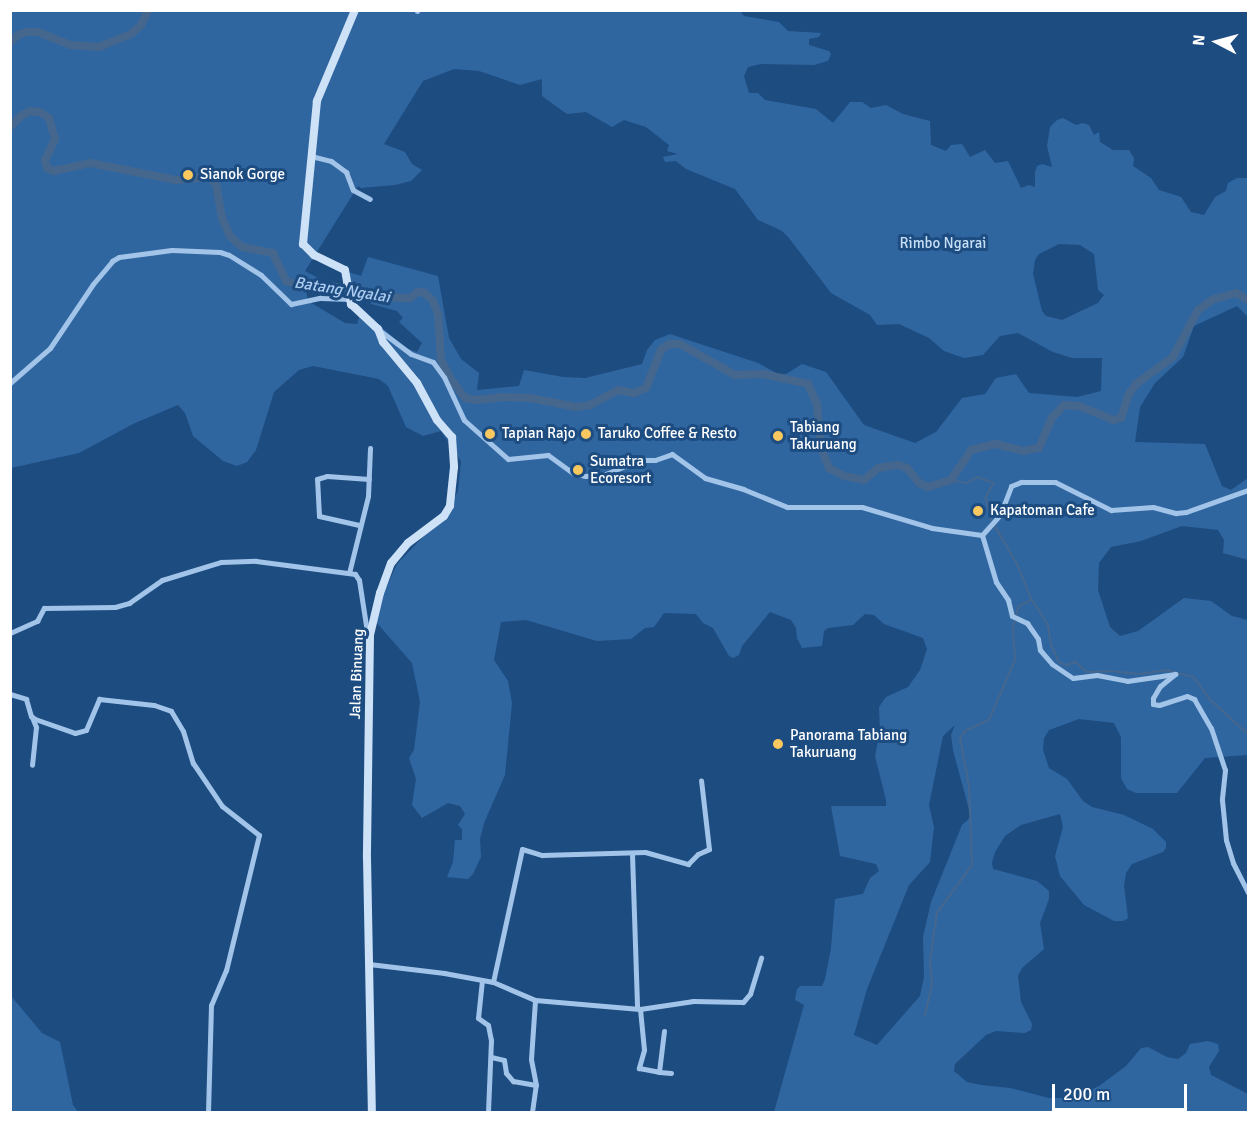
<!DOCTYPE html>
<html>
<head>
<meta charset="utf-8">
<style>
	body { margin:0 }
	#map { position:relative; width:1259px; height:1123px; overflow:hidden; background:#1d4c81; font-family:Signika,sans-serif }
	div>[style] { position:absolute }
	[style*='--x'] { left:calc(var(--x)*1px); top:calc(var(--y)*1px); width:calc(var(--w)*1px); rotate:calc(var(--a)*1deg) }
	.green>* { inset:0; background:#3066a0 }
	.stream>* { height:1.5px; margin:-0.75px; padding:0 0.75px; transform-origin:0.75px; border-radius:0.75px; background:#45678e }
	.river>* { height:8px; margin:-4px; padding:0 4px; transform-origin:4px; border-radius:4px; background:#45678e }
	.street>* { height:5px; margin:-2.5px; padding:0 2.5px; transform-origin:2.5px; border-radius:2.5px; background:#a2c4e9 }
	.secondary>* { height:8px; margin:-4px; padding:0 4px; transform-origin:4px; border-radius:4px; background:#cde1f7 }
	.dots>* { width:16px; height:16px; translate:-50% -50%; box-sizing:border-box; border:3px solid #1d4c81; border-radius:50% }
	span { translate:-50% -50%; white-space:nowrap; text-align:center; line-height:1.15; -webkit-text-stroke:6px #1d4c81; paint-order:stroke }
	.poi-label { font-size:15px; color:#fff }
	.left { translate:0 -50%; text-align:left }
	.park-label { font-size:15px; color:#c7def7 }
	.street-label { font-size:15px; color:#fff }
	.water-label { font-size:16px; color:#aecef1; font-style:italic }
	.frame { position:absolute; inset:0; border:12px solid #fff; pointer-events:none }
	.north { position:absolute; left:1187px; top:12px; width:60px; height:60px; -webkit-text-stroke:4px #1d4c81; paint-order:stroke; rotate:276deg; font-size:16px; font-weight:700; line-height:24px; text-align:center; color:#fff }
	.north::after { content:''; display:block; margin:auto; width:21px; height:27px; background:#fff; clip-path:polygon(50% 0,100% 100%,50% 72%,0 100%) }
	.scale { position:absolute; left:1052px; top:1084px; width:135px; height:27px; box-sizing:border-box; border:3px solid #fff; border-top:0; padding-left:8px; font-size:18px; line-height:21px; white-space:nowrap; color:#fff; -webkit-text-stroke:4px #1d4c81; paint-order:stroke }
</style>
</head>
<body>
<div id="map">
	<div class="green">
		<i style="clip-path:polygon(evenodd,10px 11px,740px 11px,744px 16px,779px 22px,788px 31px,821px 33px,819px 37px,809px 39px,809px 45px,829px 51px,831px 54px,828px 61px,814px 65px,761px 64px,748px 67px,744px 76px,749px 93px,758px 93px,765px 100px,816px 109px,833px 123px,850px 102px,862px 102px,871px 108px,886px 105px,903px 114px,930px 121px,931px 145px,946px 151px,951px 145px,962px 144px,970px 157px,985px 150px,995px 163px,1008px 161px,1021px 188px,1029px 185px,1035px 187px,1035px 172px,1037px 166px,1042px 164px,1052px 167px,1047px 146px,1050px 127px,1057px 120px,1063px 118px,1076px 125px,1083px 123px,1089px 125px,1094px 135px,1099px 132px,1100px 142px,1113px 150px,1129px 150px,1134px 158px,1133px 166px,1151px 178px,1159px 190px,1181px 197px,1191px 212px,1204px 215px,1215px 197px,1226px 191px,1228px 183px,1237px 178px,1248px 178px,1248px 317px,1237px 306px,1194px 326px,1183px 357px,1155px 383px,1140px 407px,1135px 442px,1205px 444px,1222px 486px,1231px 490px,1248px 478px,1248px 560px,1223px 553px,1224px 540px,1218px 530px,1182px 526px,1141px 541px,1111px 547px,1099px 563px,1098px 590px,1110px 627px,1120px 636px,1138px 631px,1184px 598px,1211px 601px,1232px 616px,1248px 620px,1248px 755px,1205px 758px,1177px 793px,1136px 793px,1127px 789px,1121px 778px,1121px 737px,1114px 723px,1079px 719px,1049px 730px,1044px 738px,1043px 750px,1049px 768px,1067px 779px,1083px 801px,1092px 807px,1124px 815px,1153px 829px,1166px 842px,1166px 848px,1163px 852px,1132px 864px,1126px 873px,1124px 886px,1128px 918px,1123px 921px,1114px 921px,1084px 905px,1060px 876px,1055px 856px,1063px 827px,1060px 814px,1021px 825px,1005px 836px,995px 852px,992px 863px,993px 869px,1037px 881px,1049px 891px,1049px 899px,1040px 923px,1044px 949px,1022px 968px,1018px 976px,1021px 1002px,1032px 1024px,1031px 1030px,1025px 1033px,996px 1031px,986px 1035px,955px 1064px,954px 1071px,967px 1082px,981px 1085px,1010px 1088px,1049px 1098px,1074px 1098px,1099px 1086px,1126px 1066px,1141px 1048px,1148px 1047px,1167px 1057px,1178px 1059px,1186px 1053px,1190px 1044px,1208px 1041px,1218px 1044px,1219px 1051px,1209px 1067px,1211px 1075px,1248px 1094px,1248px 1112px,774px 1112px,804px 1005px,795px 1000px,797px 989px,800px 986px,822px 986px,825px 979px,831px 948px,835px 899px,863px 894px,870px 878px,879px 871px,876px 864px,840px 856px,831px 806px,886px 806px,886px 800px,875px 756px,880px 731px,879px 707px,886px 697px,908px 687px,920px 670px,927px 649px,923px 638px,884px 624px,874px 615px,865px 614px,853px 625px,828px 628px,824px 631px,822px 646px,802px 648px,797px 638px,796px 628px,791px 620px,770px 612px,742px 646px,739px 655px,733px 658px,729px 656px,713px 628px,703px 623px,696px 614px,664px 613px,654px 627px,645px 628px,631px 639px,597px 641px,526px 620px,501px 622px,494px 660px,508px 681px,512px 703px,505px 775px,484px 823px,480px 839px,481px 857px,473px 874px,468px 879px,447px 877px,453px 862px,455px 840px,462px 840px,462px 829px,458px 825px,465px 814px,460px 806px,448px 803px,422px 818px,412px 805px,416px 779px,409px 758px,414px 750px,420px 702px,412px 663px,376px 622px,382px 597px,397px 564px,445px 514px,458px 491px,461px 461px,441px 431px,423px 436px,406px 427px,388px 386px,379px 379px,313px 366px,299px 370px,274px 392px,256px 450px,247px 462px,237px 466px,223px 461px,193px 436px,185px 413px,178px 405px,135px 423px,79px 453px,11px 468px,10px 11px,454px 69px,479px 71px,520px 85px,542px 79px,542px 96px,567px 114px,586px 112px,612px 127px,624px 120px,646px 127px,669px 145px,667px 151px,678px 154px,663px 157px,665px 162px,676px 161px,686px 169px,735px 189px,758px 220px,782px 231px,789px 238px,831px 293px,870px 315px,877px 325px,899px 324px,929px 338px,944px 351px,964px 358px,983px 355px,1000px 336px,1018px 333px,1053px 352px,1072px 358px,1102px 358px,1101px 391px,1077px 397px,1029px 393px,1016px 374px,996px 378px,985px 394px,962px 398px,936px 432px,915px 443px,864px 425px,826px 372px,802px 364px,786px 374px,778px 374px,758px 363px,670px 334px,655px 340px,647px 350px,642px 364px,585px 378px,563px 377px,524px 370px,519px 386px,477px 390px,479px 373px,461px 359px,449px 338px,438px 276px,368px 257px,361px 276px,345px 271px,347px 289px,369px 296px,371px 304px,397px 311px,403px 318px,399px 322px,422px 343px,417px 352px,406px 348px,361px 310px,357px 324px,345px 323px,308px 301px,306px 291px,308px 280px,322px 280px,305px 271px,358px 186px,361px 188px,395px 185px,411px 181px,422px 170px,412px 164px,405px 152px,384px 144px,423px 81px,454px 69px,10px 11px,1059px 244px,1080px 245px,1094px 254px,1098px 290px,1104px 295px,1098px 303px,1062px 320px,1046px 316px,1042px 311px,1033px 274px,1035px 260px,1039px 254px,1059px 244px,10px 11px,955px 725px,951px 735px,953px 750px,971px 817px,962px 825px,931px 902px,923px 937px,924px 977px,920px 996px,877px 1045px,854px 1035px,867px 989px,909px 885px,930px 862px,934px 827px,929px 805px,943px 736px,955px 725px)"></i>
		<i style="clip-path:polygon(11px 996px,42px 1033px,60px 1042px,73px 1105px,78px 1112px,11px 1112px)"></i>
	</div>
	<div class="stream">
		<i style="--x:951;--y:480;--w:16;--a:11"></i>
		<i style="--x:967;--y:483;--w:12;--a:-31"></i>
		<i style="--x:977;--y:477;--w:18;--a:19"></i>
		<i style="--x:994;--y:483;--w:17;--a:118"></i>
		<i style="--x:986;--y:498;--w:23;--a:75"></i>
		<i style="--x:994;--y:524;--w:48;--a:59.7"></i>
		<i style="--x:1018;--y:565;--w:38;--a:68"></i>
		<i style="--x:1032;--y:600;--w:15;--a:152"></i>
		<i style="--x:1019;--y:607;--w:9;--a:108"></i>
		<i style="--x:1033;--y:601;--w:27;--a:57"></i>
		<i style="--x:1048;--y:624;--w:22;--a:80"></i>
		<i style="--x:1052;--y:646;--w:19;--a:65"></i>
		<i style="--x:1060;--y:663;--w:7;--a:16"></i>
		<i style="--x:1067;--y:665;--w:9;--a:-18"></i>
		<i style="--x:1076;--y:662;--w:15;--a:42"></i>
		<i style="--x:1087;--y:672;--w:23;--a:-2"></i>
		<i style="--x:1110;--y:671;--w:29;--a:6"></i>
		<i style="--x:1139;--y:674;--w:27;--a:-8"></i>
		<i style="--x:1166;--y:670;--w:29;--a:14"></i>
		<i style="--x:1194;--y:677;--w:29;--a:54"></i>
		<i style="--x:1211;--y:700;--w:50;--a:42.6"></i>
		<i style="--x:925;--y:1015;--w:32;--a:-77"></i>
		<i style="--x:932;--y:984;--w:23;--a:-95"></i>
		<i style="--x:930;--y:961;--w:49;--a:-81.7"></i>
		<i style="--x:937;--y:913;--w:59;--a:-53.9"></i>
		<i style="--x:972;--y:865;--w:79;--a:-92.2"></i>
		<i style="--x:969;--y:786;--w:48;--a:-100.8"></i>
		<i style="--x:960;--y:739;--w:9;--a:-58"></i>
		<i style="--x:965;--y:731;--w:26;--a:-25"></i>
		<i style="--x:989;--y:720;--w:65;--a:-66.6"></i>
		<i style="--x:1015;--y:660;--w:32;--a:-94"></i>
		<i style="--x:1013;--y:628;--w:8;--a:-76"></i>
	</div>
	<div class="river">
		<i style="--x:10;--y:42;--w:11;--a:-41"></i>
		<i style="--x:18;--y:35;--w:9;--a:-18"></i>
		<i style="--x:27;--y:32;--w:11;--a:0"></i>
		<i style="--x:38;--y:32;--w:35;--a:22"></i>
		<i style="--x:70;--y:45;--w:29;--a:4"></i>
		<i style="--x:99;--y:47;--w:35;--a:-22"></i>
		<i style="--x:131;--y:34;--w:13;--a:-42"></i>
		<i style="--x:141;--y:25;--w:17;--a:-65"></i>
		<i style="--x:10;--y:127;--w:16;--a:-45"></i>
		<i style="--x:21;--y:116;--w:10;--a:-29"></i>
		<i style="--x:30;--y:111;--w:10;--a:6"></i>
		<i style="--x:40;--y:112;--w:11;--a:34"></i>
		<i style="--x:49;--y:118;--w:22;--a:74"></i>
		<i style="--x:55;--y:139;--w:23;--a:115"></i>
		<i style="--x:45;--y:160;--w:8;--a:76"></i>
		<i style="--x:47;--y:168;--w:7;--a:27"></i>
		<i style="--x:53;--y:171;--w:38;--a:-12"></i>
		<i style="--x:90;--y:163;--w:88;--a:11.2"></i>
		<i style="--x:176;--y:180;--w:33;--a:-5"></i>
		<i style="--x:209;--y:177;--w:10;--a:45"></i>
		<i style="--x:216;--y:184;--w:35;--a:80"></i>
		<i style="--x:222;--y:218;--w:20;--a:66"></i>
		<i style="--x:230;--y:236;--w:16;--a:43"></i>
		<i style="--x:242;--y:247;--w:32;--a:11"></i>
		<i style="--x:273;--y:253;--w:31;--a:65"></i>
		<i style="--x:286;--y:281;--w:13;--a:18"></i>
		<i style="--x:298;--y:285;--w:34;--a:2"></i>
		<i style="--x:332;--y:286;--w:46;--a:13.7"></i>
		<i style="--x:377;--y:297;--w:33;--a:2"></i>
		<i style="--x:410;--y:298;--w:10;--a:-37"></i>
		<i style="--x:418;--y:292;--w:7;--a:8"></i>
		<i style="--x:425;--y:293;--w:11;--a:45"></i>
		<i style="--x:433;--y:301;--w:14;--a:69"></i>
		<i style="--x:438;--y:314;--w:46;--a:86.3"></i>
		<i style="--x:441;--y:360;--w:20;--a:63"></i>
		<i style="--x:450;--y:378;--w:25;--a:53"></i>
		<i style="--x:465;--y:398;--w:13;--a:9"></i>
		<i style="--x:478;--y:400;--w:23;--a:-7"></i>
		<i style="--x:501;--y:397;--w:29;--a:2"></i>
		<i style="--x:530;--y:398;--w:47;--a:11.1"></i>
		<i style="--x:576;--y:407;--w:14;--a:-8"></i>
		<i style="--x:590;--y:405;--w:32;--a:-28"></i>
		<i style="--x:618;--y:390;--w:16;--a:11"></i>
		<i style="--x:634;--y:393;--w:13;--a:-23"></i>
		<i style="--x:646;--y:388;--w:41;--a:-68.5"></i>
		<i style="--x:661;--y:350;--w:10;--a:-37"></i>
		<i style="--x:669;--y:344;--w:11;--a:0"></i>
		<i style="--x:680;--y:344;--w:63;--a:29.4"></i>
		<i style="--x:735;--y:375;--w:28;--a:-2"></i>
		<i style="--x:763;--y:374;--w:46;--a:12.5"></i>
		<i style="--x:808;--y:384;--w:22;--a:66"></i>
		<i style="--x:817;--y:404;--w:44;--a:84.8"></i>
		<i style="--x:821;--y:448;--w:22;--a:68"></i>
		<i style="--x:829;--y:468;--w:17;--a:28"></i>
		<i style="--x:844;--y:476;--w:20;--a:11"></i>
		<i style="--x:864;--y:480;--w:18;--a:-41"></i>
		<i style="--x:878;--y:468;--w:20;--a:-9"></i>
		<i style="--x:898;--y:465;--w:9;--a:18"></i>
		<i style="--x:907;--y:468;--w:19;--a:51"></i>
		<i style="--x:919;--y:483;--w:10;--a:24"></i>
		<i style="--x:928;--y:487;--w:24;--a:-17"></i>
		<i style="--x:951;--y:480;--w:36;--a:-56"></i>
		<i style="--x:971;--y:450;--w:25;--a:-14"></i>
		<i style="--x:995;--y:444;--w:29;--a:14"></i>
		<i style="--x:1023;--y:451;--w:16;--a:-11"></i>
		<i style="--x:1039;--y:448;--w:33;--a:-67"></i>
		<i style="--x:1052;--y:418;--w:18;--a:-47"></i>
		<i style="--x:1064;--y:405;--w:15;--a:4"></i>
		<i style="--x:1079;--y:406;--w:37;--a:22"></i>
		<i style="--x:1113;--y:420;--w:8;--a:-14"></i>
		<i style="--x:1121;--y:418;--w:25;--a:-72"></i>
		<i style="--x:1129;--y:394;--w:12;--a:-55"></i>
		<i style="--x:1136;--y:384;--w:46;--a:-36.1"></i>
		<i style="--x:1173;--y:357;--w:53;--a:-62"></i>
		<i style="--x:1198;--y:310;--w:19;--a:-35"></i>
		<i style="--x:1214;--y:299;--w:23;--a:-15"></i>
		<i style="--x:1236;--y:293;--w:14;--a:30"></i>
	</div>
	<div class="street">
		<i style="--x:417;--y:11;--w:1;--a:-90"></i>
		<i style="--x:311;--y:156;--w:21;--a:14"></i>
		<i style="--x:331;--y:161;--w:19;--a:36"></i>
		<i style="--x:346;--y:172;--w:19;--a:69"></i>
		<i style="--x:353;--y:190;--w:19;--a:28"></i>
		<i style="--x:379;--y:330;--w:40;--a:37"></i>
		<i style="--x:411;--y:354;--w:23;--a:20"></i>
		<i style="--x:433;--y:362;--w:19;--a:54"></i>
		<i style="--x:444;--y:377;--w:47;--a:65.1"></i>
		<i style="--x:464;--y:420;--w:59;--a:41.6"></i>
		<i style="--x:508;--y:459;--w:40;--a:-5.7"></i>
		<i style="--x:548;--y:455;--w:31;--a:36"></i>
		<i style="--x:573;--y:473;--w:12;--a:14"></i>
		<i style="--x:585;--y:476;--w:18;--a:-3"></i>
		<i style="--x:603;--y:475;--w:40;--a:-22"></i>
		<i style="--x:640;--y:460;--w:15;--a:0"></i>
		<i style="--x:655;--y:460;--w:18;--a:-19"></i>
		<i style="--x:672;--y:454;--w:41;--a:36"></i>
		<i style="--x:705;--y:478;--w:40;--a:16"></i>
		<i style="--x:743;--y:489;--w:48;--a:22.2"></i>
		<i style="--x:787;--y:507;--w:75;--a:0"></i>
		<i style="--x:862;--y:507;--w:73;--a:16.7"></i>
		<i style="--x:932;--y:528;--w:50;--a:8"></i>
		<i style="--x:982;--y:535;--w:27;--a:-48"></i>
		<i style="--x:1000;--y:515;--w:31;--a:-69"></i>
		<i style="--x:1011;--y:486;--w:11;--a:-22"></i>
		<i style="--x:1021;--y:482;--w:34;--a:0"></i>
		<i style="--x:1055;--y:482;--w:63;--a:26.6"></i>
		<i style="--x:1111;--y:510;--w:42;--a:-4.1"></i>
		<i style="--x:1153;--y:507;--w:24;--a:15"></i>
		<i style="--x:1176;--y:513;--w:10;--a:-6"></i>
		<i style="--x:1186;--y:512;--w:66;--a:-19.5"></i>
		<i style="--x:10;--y:383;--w:53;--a:-41.2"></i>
		<i style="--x:50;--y:348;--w:77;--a:-56.1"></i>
		<i style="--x:93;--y:284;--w:30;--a:-50"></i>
		<i style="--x:112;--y:261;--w:8;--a:-30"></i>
		<i style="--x:119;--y:257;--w:53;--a:-7.5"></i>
		<i style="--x:172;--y:250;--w:48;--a:2.4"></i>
		<i style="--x:220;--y:252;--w:9;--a:18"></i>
		<i style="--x:229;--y:255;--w:38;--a:32"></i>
		<i style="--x:261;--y:275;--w:42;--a:44"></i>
		<i style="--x:291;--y:304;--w:30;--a:-12"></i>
		<i style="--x:320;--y:298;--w:29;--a:2"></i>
		<i style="--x:359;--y:525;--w:41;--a:-167.3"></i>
		<i style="--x:319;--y:516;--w:37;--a:-93"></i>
		<i style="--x:317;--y:479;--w:10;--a:-17"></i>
		<i style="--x:327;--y:476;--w:42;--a:4.1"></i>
		<i style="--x:982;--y:535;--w:49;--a:73.4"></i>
		<i style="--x:996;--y:582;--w:22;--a:56"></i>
		<i style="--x:1008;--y:600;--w:16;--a:76"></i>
		<i style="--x:1012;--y:616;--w:17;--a:25"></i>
		<i style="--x:1027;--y:623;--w:19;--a:55"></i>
		<i style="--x:1038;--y:639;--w:11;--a:80"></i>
		<i style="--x:1040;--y:650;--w:18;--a:49"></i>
		<i style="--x:1052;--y:664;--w:25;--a:34"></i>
		<i style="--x:1073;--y:678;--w:24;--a:-7"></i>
		<i style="--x:1097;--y:675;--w:31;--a:11"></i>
		<i style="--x:1127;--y:681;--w:49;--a:-8.3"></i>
		<i style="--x:1175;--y:674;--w:19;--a:141"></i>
		<i style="--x:1160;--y:686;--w:14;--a:120"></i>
		<i style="--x:1153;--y:698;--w:6;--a:90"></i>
		<i style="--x:1153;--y:704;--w:6;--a:9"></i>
		<i style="--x:1159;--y:705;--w:29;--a:-18"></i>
		<i style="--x:1187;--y:696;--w:8;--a:23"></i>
		<i style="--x:1194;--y:699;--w:34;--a:60"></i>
		<i style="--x:1211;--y:728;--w:44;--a:71.6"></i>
		<i style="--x:1225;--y:770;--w:30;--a:96"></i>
		<i style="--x:1222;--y:800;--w:40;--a:84.3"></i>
		<i style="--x:1226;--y:840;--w:24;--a:73"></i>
		<i style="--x:1233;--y:863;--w:34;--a:63"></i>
		<i style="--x:349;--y:573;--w:79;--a:-76.1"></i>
		<i style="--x:368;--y:496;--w:48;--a:-87.6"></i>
		<i style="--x:10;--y:633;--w:30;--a:-24"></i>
		<i style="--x:37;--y:621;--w:15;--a:-62"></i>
		<i style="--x:44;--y:608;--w:71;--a:-0.8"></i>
		<i style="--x:115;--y:607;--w:15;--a:-16"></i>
		<i style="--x:129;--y:603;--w:40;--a:-34.9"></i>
		<i style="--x:162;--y:580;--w:62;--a:-17"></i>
		<i style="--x:221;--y:562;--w:35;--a:-2"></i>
		<i style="--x:256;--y:561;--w:100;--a:7.5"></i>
		<i style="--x:355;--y:574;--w:7;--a:56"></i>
		<i style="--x:359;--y:580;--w:59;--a:81.2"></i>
		<i style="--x:10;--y:694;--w:17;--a:17"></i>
		<i style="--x:26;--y:699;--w:18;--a:74"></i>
		<i style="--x:31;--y:716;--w:5;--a:37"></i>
		<i style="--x:35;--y:719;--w:42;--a:19.3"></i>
		<i style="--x:75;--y:733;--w:11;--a:-15"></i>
		<i style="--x:86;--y:730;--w:34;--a:-67"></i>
		<i style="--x:99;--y:699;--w:55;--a:6.2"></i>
		<i style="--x:154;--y:705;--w:18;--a:19"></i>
		<i style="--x:171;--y:711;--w:23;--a:59"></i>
		<i style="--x:183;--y:731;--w:34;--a:73"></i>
		<i style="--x:193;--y:763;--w:52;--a:56"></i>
		<i style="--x:222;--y:806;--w:47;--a:38.1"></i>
		<i style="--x:259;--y:835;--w:139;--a:103.7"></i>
		<i style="--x:226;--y:970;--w:38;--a:113"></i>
		<i style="--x:211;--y:1005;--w:107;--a:91.6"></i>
		<i style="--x:32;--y:717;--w:11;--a:68"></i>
		<i style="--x:36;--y:727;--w:38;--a:96"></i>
		<i style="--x:632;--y:854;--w:154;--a:88.1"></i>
		<i style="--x:369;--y:964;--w:76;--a:6.8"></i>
		<i style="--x:444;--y:973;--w:50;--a:10.4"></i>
		<i style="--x:493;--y:982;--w:46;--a:23.2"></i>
		<i style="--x:535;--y:1000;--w:105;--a:4.9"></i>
		<i style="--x:640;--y:1009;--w:54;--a:-8.6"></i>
		<i style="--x:693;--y:1001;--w:50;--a:1.1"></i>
		<i style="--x:743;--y:1002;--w:11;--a:-49"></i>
		<i style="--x:750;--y:994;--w:38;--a:-73"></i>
		<i style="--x:482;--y:980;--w:38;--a:96"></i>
		<i style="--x:478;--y:1018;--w:12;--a:35"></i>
		<i style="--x:488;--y:1025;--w:15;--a:79"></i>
		<i style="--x:491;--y:1040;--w:72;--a:92.4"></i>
		<i style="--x:493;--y:982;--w:136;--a:-77.7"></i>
		<i style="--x:522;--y:849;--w:21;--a:17"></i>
		<i style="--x:542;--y:855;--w:103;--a:-1.7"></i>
		<i style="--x:645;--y:852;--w:45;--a:15.6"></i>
		<i style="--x:688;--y:864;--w:14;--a:-45"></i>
		<i style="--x:698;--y:854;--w:12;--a:-24"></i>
		<i style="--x:709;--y:849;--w:69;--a:-96.6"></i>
		<i style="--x:640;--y:1009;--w:41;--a:84.4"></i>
		<i style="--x:644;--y:1050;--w:19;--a:106"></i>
		<i style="--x:639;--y:1068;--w:20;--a:11"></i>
		<i style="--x:664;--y:1031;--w:41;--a:97"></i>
		<i style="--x:659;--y:1072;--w:12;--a:5"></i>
		<i style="--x:491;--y:1057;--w:13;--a:13"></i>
		<i style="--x:504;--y:1060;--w:13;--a:81"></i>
		<i style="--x:506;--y:1073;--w:11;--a:49"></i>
		<i style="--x:513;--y:1081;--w:23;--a:10"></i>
		<i style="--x:532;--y:1112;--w:27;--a:-82"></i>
		<i style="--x:536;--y:1085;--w:26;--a:-101"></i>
		<i style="--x:531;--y:1059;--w:59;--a:-86.1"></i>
	</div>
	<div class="secondary">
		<i style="--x:355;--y:10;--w:99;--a:112.7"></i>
		<i style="--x:317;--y:101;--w:144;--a:95.6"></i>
		<i style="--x:303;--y:244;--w:16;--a:45"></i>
		<i style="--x:314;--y:255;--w:34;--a:26"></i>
		<i style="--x:345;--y:270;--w:35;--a:80"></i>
		<i style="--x:351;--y:304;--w:37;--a:43"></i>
		<i style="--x:378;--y:329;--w:14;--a:69"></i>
		<i style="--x:383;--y:342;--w:53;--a:50.3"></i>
		<i style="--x:417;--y:383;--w:42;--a:61.6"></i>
		<i style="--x:437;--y:420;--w:23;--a:49"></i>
		<i style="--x:452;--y:437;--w:30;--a:86"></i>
		<i style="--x:454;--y:467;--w:39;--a:96"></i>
		<i style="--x:450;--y:506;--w:12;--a:121"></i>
		<i style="--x:444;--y:516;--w:45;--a:143.1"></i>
		<i style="--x:408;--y:543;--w:26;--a:130"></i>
		<i style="--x:391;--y:563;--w:32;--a:110"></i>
		<i style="--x:380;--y:593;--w:43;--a:103.4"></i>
		<i style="--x:370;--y:635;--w:223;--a:90.8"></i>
		<i style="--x:367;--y:858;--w:254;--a:88.9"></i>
	</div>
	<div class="dots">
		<i style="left:188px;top:175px;background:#f9c960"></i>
		<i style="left:490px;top:434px;background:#f9c960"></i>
		<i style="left:586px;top:434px;background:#f9c960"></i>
		<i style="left:778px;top:436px;background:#f9c960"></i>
		<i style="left:578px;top:470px;background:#f9c960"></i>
		<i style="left:978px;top:511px;background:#f9c960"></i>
		<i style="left:778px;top:744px;background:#f9c960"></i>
	</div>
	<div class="poi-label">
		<span class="left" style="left:200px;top:175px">Sianok Gorge</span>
		<span class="left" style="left:790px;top:436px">Tabiang<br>Takuruang</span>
		<span class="left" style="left:502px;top:434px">Tapian Rajo</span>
		<span class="left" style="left:598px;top:434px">Taruko Coffee &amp; Resto</span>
		<span class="left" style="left:590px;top:470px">Sumatra<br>Ecoresort</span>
		<span class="left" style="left:990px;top:511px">Kapatoman Cafe</span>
		<span class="left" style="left:790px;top:744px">Panorama Tabiang<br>Takuruang</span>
	</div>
	<div class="park-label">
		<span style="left:943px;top:244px">Rimbo Ngarai</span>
	</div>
	<div class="street-label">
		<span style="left:357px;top:674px;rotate:-88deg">Jalan Binuang</span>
	</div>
	<div class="water-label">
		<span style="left:342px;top:290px;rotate:9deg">Batang Ngalai</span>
	</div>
	<div class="frame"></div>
	<div class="north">N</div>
	<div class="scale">200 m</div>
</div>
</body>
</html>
